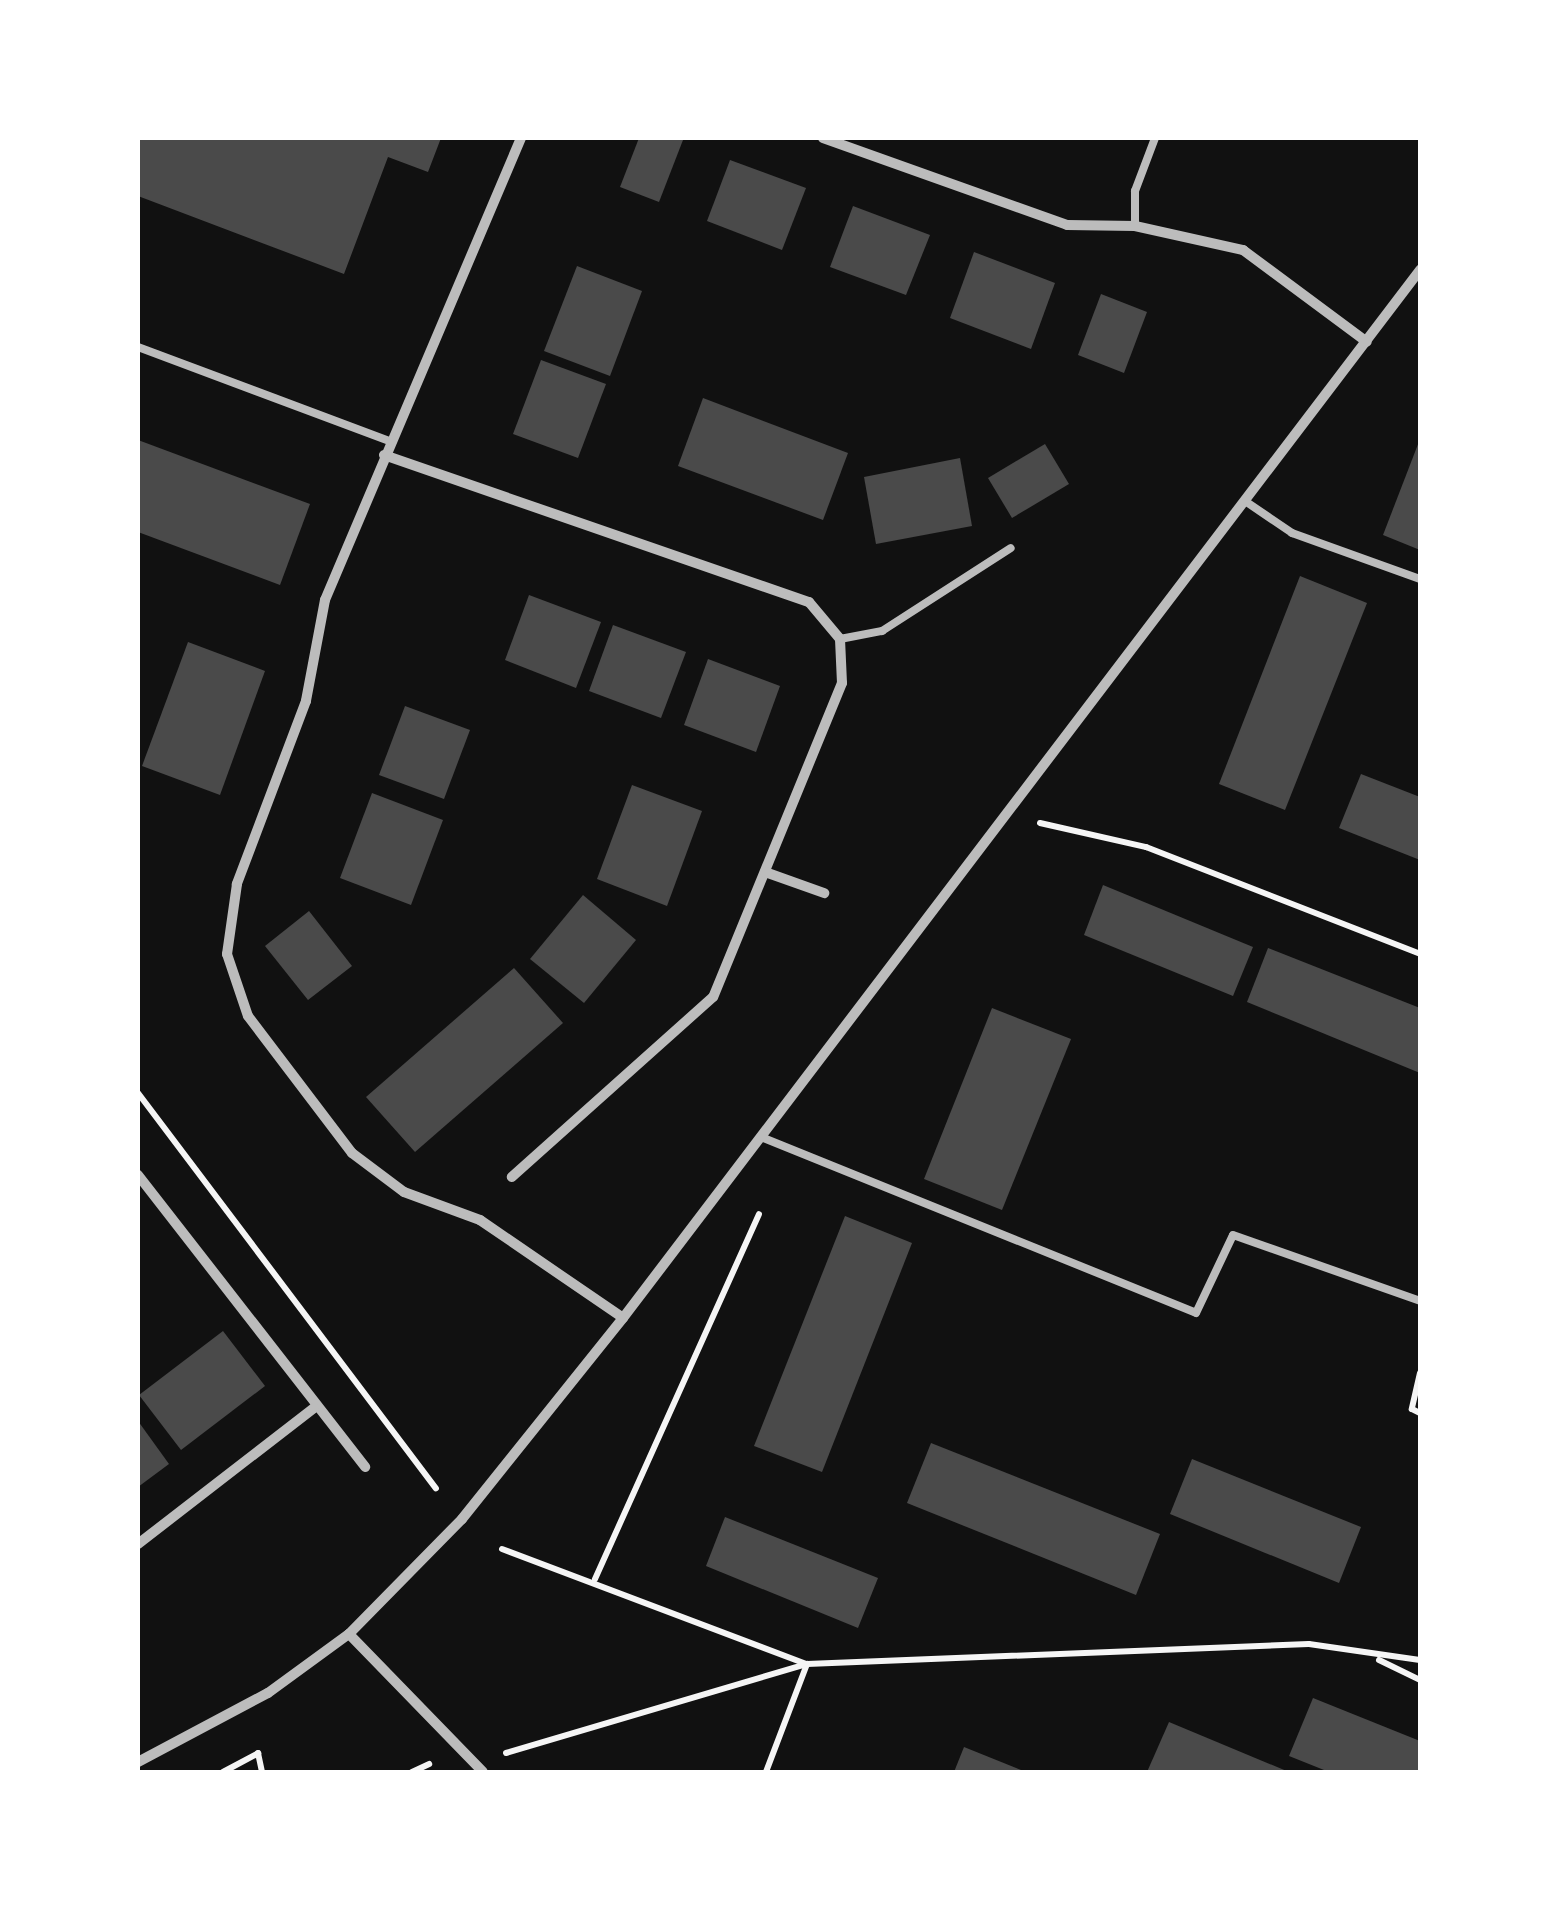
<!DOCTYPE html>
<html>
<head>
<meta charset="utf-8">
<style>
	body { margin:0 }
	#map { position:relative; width:1558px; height:1910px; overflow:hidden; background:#111; font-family:"PT Sans",sans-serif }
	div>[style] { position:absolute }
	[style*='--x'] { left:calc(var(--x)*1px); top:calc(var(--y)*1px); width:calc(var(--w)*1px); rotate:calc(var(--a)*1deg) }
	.building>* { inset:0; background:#4a4a4a }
	.path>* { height:6px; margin:-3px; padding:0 3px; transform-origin:3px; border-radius:3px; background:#f5f5f5 }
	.service>* { height:8px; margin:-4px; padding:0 4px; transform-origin:4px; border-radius:4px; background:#bcbcbc }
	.minor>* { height:10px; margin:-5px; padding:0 5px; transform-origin:5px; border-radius:5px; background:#bcbcbc }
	span { translate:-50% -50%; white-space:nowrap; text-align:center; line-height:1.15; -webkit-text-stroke:10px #fff; paint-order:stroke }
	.frame { position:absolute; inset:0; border:140px solid #fff; pointer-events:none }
</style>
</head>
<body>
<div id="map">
	<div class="building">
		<i style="clip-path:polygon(138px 138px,441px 138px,428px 172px,388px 157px,344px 274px,138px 196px)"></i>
		<i style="clip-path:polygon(639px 138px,683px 140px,659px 202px,620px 187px)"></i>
		<i style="clip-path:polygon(730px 160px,806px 188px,782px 250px,707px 221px)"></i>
		<i style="clip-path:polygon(853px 206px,930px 235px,906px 295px,830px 267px)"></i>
		<i style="clip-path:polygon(974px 252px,1055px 283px,1031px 349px,950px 318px)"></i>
		<i style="clip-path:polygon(577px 266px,642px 291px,610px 376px,544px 351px)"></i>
		<i style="clip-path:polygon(1101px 294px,1147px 312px,1124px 373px,1078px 355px)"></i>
		<i style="clip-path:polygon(541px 360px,606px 384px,578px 458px,513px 434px)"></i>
		<i style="clip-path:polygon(703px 398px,848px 453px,823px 520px,678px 466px)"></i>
		<i style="clip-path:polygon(1420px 439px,1420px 550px,1383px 535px)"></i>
		<i style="clip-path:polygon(138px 440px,310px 504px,280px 585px,138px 532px)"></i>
		<i style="clip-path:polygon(1045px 444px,1069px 484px,1012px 518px,988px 478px)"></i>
		<i style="clip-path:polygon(960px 458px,972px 526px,876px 544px,864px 477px)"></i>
		<i style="clip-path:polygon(1300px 576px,1367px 603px,1285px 810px,1219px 784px)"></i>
		<i style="clip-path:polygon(529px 595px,601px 622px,576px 688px,505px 660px)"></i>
		<i style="clip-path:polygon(613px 625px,686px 652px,661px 718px,589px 691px)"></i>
		<i style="clip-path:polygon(188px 642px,265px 671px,220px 795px,142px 766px)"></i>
		<i style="clip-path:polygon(708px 659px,780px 686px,756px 752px,684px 725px)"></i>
		<i style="clip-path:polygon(405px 706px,470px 730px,444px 799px,379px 775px)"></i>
		<i style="clip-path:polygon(1361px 774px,1420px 797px,1420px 860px,1339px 828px)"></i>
		<i style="clip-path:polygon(632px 785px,702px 811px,667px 906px,597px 879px)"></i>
		<i style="clip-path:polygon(372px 793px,443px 820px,411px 905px,340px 878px)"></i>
		<i style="clip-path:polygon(1103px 885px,1253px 947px,1233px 996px,1084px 935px)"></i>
		<i style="clip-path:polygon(583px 895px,636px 940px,584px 1003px,530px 959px)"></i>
		<i style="clip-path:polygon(309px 911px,352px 966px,308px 1000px,265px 946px)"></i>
		<i style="clip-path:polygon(1268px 948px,1420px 1008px,1420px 1073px,1247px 1002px)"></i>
		<i style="clip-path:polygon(514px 968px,563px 1023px,415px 1152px,366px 1097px)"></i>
		<i style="clip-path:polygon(992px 1008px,1071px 1039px,1002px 1210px,924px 1179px)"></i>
		<i style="clip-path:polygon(845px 1216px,912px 1243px,822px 1472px,754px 1446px)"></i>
		<i style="clip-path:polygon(223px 1331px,265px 1386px,181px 1450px,139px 1395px)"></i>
		<i style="clip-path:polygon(138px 1421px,169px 1464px,138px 1487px)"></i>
		<i style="clip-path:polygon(931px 1443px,1160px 1534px,1136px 1595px,907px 1503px)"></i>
		<i style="clip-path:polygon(1192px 1459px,1361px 1527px,1339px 1583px,1170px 1514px)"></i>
		<i style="clip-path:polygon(725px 1517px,878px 1578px,858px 1628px,706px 1566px)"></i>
		<i style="clip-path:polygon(1313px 1698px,1420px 1741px,1420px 1772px,1329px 1772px,1289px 1756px)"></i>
		<i style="clip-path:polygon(1169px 1722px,1289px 1772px,1147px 1772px)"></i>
		<i style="clip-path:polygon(964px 1747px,1026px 1772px,954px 1772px)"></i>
	</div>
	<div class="path">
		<i style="--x:1040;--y:823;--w:109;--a:12.8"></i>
		<i style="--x:1146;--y:847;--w:294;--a:21.3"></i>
		<i style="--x:138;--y:1093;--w:495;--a:53"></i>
		<i style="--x:1420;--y:1373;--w:37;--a:103"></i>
		<i style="--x:1412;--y:1409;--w:9;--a:27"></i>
		<i style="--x:502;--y:1549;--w:326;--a:20.7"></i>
		<i style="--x:807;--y:1664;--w:116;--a:110.8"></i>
		<i style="--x:595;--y:1579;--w:400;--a:-65.8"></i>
		<i style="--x:1379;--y:1660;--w:46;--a:26"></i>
		<i style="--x:506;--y:1753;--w:314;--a:-16.5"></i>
		<i style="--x:807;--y:1664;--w:502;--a:-2.28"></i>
		<i style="--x:1309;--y:1644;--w:112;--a:8.2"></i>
		<i style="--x:223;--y:1772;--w:40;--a:-28"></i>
		<i style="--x:258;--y:1753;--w:19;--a:78"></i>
		<i style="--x:412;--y:1772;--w:19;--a:-25"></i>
	</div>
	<div class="service">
		<i style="--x:1135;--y:226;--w:35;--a:-90"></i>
		<i style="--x:1135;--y:191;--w:57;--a:-69.3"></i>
		<i style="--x:138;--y:347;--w:269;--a:20.5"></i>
		<i style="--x:1245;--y:501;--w:57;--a:34.2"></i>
		<i style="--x:1292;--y:533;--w:136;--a:19.8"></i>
		<i style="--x:840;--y:639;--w:43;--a:-10.8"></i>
		<i style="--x:882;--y:631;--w:153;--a:-32.8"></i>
		<i style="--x:761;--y:1137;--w:469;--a:22"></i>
		<i style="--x:1196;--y:1313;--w:86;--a:-64.6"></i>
		<i style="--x:1233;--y:1235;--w:198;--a:19.4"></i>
	</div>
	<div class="minor">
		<i style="--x:521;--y:138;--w:502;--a:112.99"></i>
		<i style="--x:325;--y:600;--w:103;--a:100.7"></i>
		<i style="--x:306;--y:701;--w:196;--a:110.7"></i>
		<i style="--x:237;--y:884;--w:71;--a:98.1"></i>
		<i style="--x:227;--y:954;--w:65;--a:71.3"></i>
		<i style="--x:248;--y:1016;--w:172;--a:52.8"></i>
		<i style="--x:352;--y:1153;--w:65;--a:36.9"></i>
		<i style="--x:404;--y:1192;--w:81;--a:20.2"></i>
		<i style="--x:480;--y:1220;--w:173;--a:34.4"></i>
		<i style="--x:823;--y:138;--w:259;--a:19.6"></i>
		<i style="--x:1067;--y:225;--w:68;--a:0.8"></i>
		<i style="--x:1135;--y:226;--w:111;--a:12.5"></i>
		<i style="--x:1243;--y:250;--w:154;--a:36.6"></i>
		<i style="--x:384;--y:455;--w:450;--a:19.1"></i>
		<i style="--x:809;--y:602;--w:48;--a:50"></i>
		<i style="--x:840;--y:639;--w:44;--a:87.4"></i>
		<i style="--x:842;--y:683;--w:339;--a:112.3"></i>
		<i style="--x:713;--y:997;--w:270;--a:138.2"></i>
		<i style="--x:765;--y:872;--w:63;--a:19.6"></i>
		<i style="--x:138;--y:1175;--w:370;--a:52.1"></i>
		<i style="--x:138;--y:1544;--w:222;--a:-37.7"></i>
		<i style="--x:349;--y:1634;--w:192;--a:45.8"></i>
		<i style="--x:138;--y:1762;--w:147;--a:-28"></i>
		<i style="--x:268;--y:1693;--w:100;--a:-36.1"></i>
		<i style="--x:349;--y:1634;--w:161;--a:-45.5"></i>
		<i style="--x:462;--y:1519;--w:258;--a:-51.3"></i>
		<i style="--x:623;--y:1318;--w:1317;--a:-52.75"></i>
	</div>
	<div class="frame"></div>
</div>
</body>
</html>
